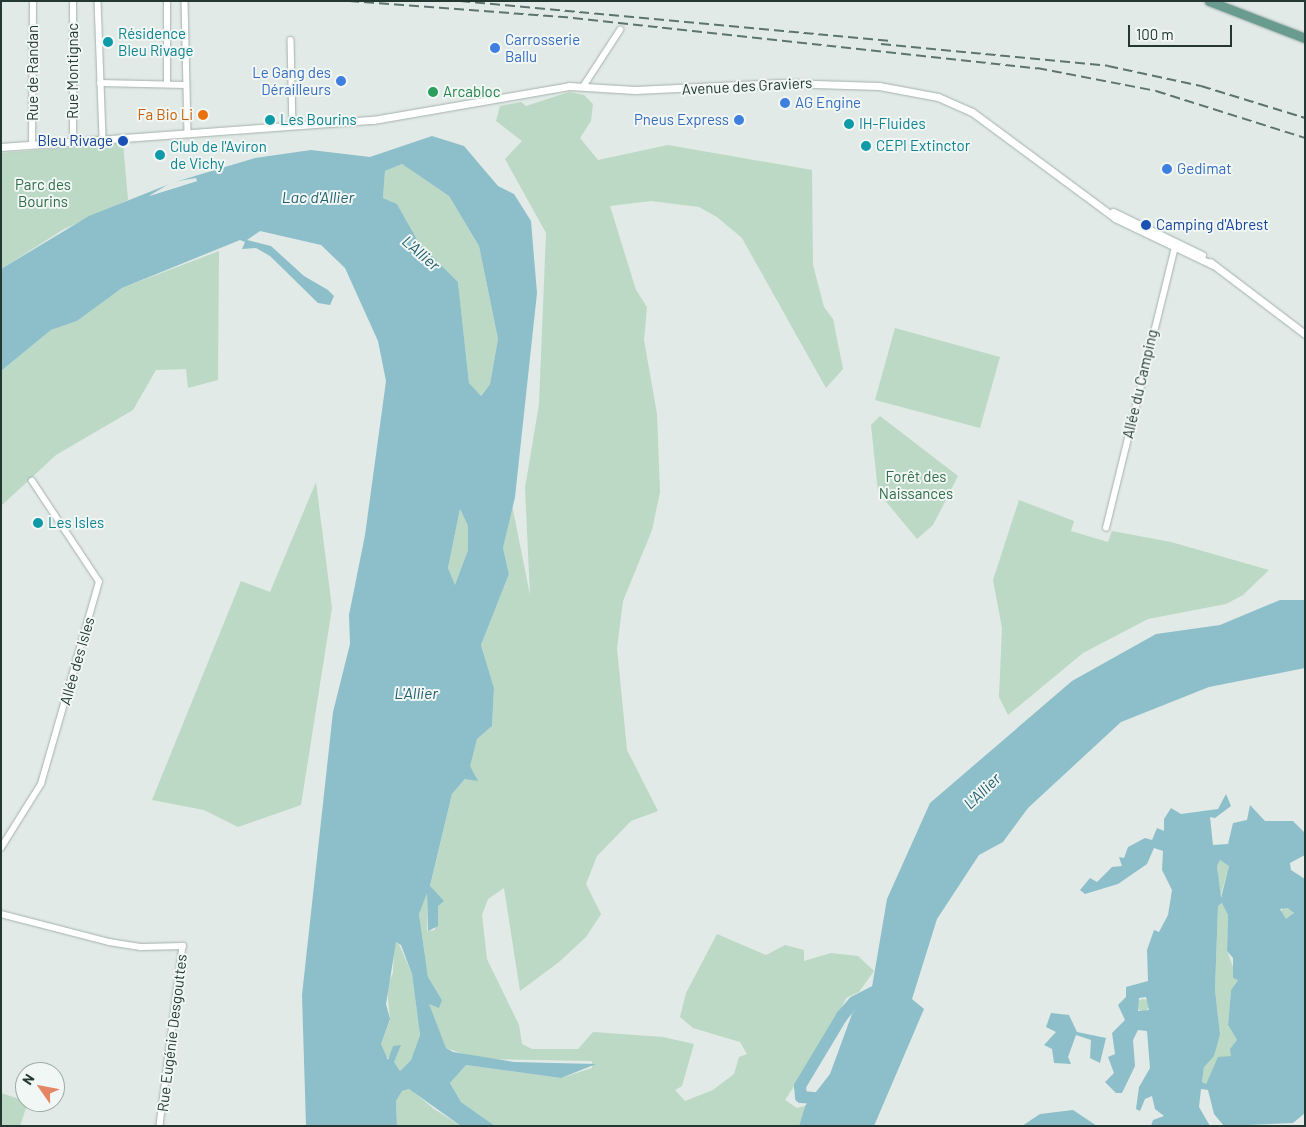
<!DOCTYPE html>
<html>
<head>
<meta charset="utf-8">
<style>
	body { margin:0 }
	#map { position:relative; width:1306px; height:1127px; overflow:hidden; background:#e1eae6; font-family:Barlow,sans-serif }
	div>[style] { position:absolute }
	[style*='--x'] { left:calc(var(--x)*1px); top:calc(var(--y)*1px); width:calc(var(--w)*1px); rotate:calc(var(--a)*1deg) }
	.green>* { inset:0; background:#bbd9c4 }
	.round { border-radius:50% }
	.water>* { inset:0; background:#8dbfca }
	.pier>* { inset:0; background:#e1eae6 }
	.river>* { height:12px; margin:-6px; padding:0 6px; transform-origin:6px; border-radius:6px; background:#8dbfca }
	.roads { filter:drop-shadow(0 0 1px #a4b1ad) drop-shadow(0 0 1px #a4b1ad) }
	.minor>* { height:5.5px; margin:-2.75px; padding:0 2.75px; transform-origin:2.75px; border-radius:2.75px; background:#fff }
	.tertiary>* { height:7px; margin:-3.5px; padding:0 3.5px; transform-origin:3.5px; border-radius:3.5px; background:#fff }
	.primary>* { height:9px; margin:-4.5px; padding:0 4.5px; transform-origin:4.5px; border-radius:4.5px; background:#699b8f }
	.rail>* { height:2px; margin-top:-1px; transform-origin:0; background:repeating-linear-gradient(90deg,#5d746e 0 10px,transparent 0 15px) }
	.dots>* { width:14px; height:14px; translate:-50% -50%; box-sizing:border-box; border:2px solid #f1f7f4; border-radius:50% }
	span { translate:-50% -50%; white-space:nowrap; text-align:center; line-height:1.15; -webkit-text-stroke:4px #f1f7f4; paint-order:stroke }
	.culture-label { font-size:15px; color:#0d838f }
	.left { translate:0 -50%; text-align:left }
	.shop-label { font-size:15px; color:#366cbe }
	.right { translate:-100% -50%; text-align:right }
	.street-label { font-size:15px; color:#233833 }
	.leisure-label { font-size:15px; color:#27864d }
	.food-label { font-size:15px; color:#c56008 }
	.transit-label { font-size:15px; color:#164399 }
	.park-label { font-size:15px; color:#316b49 }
	.water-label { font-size:16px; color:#23606e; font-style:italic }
	.frame { position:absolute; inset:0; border:2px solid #233833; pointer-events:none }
	.north { position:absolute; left:15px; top:1062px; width:50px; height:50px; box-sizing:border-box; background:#f1f7f4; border:1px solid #9faba7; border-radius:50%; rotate:303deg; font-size:14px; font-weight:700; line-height:20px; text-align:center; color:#233833 }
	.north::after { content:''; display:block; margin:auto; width:18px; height:22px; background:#e48664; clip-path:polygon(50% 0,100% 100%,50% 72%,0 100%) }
	.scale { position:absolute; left:1128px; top:25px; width:104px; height:22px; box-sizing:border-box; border:2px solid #233833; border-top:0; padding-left:6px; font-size:15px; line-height:18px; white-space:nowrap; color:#233833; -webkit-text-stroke:4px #f1f7f4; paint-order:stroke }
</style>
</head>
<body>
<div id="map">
	<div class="green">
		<i style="clip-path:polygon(569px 92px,584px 95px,593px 104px,591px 121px,580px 138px,598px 160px,668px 145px,812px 170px,813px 265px,824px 307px,833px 319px,843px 369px,826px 388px,742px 238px,717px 217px,699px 207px,651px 201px,610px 206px,636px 290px,647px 307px,644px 340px,657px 414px,660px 492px,652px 530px,623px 601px,617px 648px,627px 750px,658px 811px,631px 821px,597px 856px,586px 884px,601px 914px,586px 937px,559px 962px,520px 991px,504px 888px,488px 899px,482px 915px,487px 959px,519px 1025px,522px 1044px,532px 1049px,578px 1049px,593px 1032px,663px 1037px,694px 1044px,682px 1086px,675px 1090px,685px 1101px,713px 1090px,734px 1074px,739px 1057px,747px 1054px,740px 1042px,693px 1028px,680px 1017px,686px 993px,717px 934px,766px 955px,785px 945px,804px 950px,804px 961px,831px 953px,858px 956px,874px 971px,859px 992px,846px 998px,832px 1029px,785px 1100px,797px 1108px,805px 1106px,799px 1126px,495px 1126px,461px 1102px,450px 1083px,466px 1065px,561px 1078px,592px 1068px,592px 1061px,478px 1059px,446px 1048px,433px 1022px,429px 1004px,442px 1000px,428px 977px,419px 914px,423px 892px,427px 893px,427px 931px,435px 930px,430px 887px,452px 794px,465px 779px,477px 739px,492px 726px,494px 688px,481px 645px,509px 574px,503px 548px,512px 505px,530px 595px,525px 488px,539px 404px,546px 233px,505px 159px,522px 141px,496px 121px,500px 106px,521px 102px,526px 106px)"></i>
		<i style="clip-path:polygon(123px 143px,128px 200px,64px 229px,1px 269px,1px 153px)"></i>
		<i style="clip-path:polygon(402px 164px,449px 196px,479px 246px,498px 339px,490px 384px,480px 396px,469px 383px,458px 282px,419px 243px,397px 204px,383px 198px,385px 171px)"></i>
		<i style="clip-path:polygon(219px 251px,218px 380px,188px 388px,186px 369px,156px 370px,133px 410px,56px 455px,1px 506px,1px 371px,51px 330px,77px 321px,122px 288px)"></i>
		<i style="clip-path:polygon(895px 328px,1000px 357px,980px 428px,875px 400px)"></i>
		<i style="clip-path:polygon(880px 416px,958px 476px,933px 525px,917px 539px,878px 492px,871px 425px)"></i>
		<i style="clip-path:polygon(316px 482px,332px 608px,301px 805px,238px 827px,204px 810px,152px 800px,241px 581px,270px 592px)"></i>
		<i style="clip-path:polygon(1019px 500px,1074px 521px,1071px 531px,1108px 542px,1112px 531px,1171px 542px,1269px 570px,1243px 595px,1226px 604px,1148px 619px,1083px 653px,1008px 715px,999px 697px,1002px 628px,993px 580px)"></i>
		<i style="clip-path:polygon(460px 509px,468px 526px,468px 550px,455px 586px,448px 568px)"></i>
		<i style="clip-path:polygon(1220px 859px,1229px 866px,1220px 898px,1217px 866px)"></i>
		<i style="clip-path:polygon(1223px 903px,1228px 915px,1227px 951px,1238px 980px,1231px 990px,1228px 1025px,1237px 1040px,1231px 1056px,1214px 1067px,1206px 1084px,1202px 1083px,1204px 1066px,1220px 1034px,1215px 990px,1218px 906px)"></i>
		<i class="round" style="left:1281px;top:907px;width:12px;height:12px"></i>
		<i style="clip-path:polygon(398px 942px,412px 974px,420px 1035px,411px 1060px,400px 1071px,391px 1058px,384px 1057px,381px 1044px,390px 1020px,387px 987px,393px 973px,394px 944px)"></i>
		<i class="round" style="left:1137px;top:999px;width:12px;height:12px"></i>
		<i style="clip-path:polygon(410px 1089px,434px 1109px,461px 1126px,397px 1126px,396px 1101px,402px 1091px)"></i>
		<i style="clip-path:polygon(1px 1093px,28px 1102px,20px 1126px,1px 1126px)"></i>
	</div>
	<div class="water">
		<i style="clip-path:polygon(evenodd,432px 136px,464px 146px,498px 186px,514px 194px,531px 221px,537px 293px,515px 497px,503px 548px,509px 574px,481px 645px,494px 688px,492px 726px,477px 739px,470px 766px,478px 781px,465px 779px,452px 794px,430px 886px,444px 901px,438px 906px,438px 926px,428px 931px,427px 893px,419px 914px,428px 977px,442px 1000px,439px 1008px,429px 1004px,446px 1048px,453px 1052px,514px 1062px,596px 1064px,561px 1078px,466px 1065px,450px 1083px,461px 1102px,495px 1126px,461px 1126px,409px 1089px,402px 1091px,396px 1101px,397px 1126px,306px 1126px,302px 995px,333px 712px,350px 644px,349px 615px,365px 535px,386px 381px,378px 341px,345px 268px,321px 245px,260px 231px,247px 240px,271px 246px,304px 276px,328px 290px,334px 296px,330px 305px,318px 303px,270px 256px,256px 248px,242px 249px,245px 242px,240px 240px,122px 288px,77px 321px,51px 330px,1px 371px,1px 269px,89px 216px,172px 183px,149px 196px,197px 181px,175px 182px,255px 158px,311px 150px,370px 157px,432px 136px,402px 164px,449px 196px,479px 246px,498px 339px,490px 384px,481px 396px,469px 383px,458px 282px,419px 243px,397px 204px,383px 198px,385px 171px,402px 164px,432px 136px,460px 509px,468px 526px,468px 550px,455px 585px,448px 568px,460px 509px,432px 136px,396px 942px,401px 945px,412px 974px,420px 1035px,411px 1060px,400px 1071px,394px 1062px,401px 1045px,393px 1046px,388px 1060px,381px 1044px,390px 1019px,386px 1004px,396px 942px)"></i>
		<i style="clip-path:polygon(1280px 600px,1305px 600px,1305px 668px,1209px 687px,1121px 722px,1028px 808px,1003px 842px,979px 855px,937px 919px,912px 999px,924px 1009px,874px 1126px,799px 1126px,805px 1106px,830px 1074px,852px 1014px,872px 987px,887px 899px,930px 803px,1072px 681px,1156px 634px,1220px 625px)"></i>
		<i style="clip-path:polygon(evenodd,1226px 794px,1231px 806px,1215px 818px,1210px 817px,1213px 845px,1228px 844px,1233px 823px,1247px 820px,1250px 805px,1265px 821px,1293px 821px,1305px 833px,1305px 855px,1290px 863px,1291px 870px,1305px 879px,1305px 1113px,1293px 1123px,1224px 1126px,1214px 1114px,1208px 1090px,1201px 1089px,1199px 1107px,1210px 1126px,1151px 1126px,1153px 1120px,1164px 1116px,1155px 1109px,1152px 1096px,1145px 1099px,1140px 1111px,1136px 1109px,1139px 1087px,1150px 1068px,1147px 1031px,1138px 1030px,1133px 1040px,1135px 1066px,1122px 1093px,1116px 1093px,1105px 1082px,1114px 1073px,1108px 1057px,1115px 1054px,1112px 1033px,1125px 1020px,1118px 1005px,1126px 997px,1126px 987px,1148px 981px,1147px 950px,1154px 930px,1159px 932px,1168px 915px,1172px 890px,1162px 870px,1163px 851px,1154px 848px,1147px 864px,1118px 884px,1085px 894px,1080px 890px,1090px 878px,1097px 882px,1112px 867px,1122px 866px,1119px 857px,1124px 858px,1128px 847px,1145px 838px,1152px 840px,1157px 828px,1164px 831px,1164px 819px,1171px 808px,1181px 814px,1218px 809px,1226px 794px,1220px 860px,1229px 866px,1221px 898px,1217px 866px,1220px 860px,1226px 794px,1222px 903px,1228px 915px,1227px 951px,1233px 958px,1233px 978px,1238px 980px,1231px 990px,1228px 1025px,1237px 1040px,1230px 1049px,1231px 1056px,1218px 1057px,1206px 1084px,1202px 1082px,1204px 1067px,1214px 1056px,1220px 1034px,1215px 990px,1218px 906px,1222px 903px,1226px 794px,1288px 908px,1294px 913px,1286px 919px,1280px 909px,1288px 908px,1226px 794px,1146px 997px,1149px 1010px,1138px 1011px,1139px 998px,1146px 997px)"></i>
		<i style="clip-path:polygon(1051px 1013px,1069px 1015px,1077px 1032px,1106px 1038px,1100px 1063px,1090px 1058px,1091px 1040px,1076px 1035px,1068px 1057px,1071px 1064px,1054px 1063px,1052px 1049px,1044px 1045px,1056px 1032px,1046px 1027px)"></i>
		<i style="clip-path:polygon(1073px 1110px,1097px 1126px,1022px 1126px,1040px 1114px)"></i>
	</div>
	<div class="pier">
		<i style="clip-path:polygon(196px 178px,197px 181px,149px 196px,172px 182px)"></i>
	</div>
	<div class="river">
		<i style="--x:819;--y:1126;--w:28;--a:-100"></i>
		<i style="--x:814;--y:1098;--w:13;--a:-176"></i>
		<i style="--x:801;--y:1097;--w:11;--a:-95"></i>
		<i style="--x:800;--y:1086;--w:82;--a:-59"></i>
		<i style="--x:842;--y:1016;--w:18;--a:-49"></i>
		<i style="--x:854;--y:1002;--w:29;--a:-27"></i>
	</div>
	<div class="roads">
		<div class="minor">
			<i style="--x:98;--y:1;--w:139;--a:87.9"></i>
			<i style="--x:185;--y:1;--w:133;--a:88.7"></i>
			<i style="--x:291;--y:40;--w:86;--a:88.7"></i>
			<i style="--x:167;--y:82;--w:81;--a:-90"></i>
			<i style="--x:100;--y:83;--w:86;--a:1.3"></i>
			<i style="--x:583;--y:87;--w:68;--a:-57"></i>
			<i style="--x:73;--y:142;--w:141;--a:-90"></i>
			<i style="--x:32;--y:145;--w:144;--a:-89.6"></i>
			<i style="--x:1106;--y:528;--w:292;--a:-76.2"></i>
			<i style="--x:1;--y:848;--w:75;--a:-58"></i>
			<i style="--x:41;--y:784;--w:210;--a:-74"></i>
			<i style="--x:99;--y:582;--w:121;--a:-123.6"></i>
			<i style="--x:1;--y:914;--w:112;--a:14.5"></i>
			<i style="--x:109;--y:942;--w:33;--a:9"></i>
			<i style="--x:142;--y:947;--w:41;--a:-1.4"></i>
			<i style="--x:183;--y:946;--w:181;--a:97.3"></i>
		</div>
		<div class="tertiary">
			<i style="--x:1;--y:147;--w:373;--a:-4.2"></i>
			<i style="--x:373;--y:120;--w:199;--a:-9.8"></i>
			<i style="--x:569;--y:86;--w:66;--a:3.5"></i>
			<i style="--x:635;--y:90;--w:148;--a:-2.7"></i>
			<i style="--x:783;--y:83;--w:96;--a:1.8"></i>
			<i style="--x:879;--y:86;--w:60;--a:10.6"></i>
			<i style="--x:938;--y:97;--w:37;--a:24"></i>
			<i style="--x:972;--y:112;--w:178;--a:36.5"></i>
			<i style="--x:1115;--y:218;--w:109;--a:25.6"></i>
			<i style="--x:1113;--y:212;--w:99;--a:25.8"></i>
			<i style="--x:1210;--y:262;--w:119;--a:37.2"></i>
		</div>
		<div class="primary">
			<i style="--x:1209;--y:1;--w:103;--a:21.1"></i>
		</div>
	</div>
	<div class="rail">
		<i style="--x:349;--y:1;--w:225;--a:4.3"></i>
		<i style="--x:573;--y:18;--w:467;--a:6.2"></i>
		<i style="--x:1037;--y:68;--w:121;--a:10.9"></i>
		<i style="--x:1156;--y:91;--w:156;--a:17.5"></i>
		<i style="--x:460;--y:1;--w:430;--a:5.3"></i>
		<i style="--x:881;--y:44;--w:228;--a:5.5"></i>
		<i style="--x:1108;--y:66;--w:95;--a:12.1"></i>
		<i style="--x:1201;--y:86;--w:109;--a:17.1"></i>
	</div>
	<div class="dots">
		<i style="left:108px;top:42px;background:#0f9aa8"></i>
		<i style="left:495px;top:48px;background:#3f7fe0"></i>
		<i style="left:341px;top:81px;background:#3f7fe0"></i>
		<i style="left:433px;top:92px;background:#2e9e5b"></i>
		<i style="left:785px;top:103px;background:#3f7fe0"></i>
		<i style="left:203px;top:115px;background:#e8710a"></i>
		<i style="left:270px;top:120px;background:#0f9aa8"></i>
		<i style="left:739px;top:120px;background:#3f7fe0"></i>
		<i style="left:849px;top:124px;background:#0f9aa8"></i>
		<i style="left:123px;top:141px;background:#1a4fb4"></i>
		<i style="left:866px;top:146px;background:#0f9aa8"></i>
		<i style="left:160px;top:155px;background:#0f9aa8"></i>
		<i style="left:1167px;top:169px;background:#3f7fe0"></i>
		<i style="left:1146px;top:225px;background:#1a4fb4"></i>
		<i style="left:38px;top:523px;background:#0f9aa8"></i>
	</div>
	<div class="culture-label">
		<span class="left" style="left:118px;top:42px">Résidence<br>Bleu Rivage</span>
		<span class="left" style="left:280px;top:120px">Les Bourins</span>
		<span class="left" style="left:859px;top:124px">IH-Fluides</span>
		<span class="left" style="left:170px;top:155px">Club de l'Aviron<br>de Vichy</span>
		<span class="left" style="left:876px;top:146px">CEPI Extinctor</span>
		<span class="left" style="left:48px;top:523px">Les Isles</span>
	</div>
	<div class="shop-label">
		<span class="left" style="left:505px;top:48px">Carrosserie<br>Ballu</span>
		<span class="right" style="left:331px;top:81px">Le Gang des<br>Dérailleurs</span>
		<span class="left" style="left:795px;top:103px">AG Engine</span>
		<span class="right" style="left:729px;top:120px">Pneus Express</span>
		<span class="left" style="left:1177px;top:169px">Gedimat</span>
	</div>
	<div class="street-label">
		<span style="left:73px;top:71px;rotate:-90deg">Rue Montignac</span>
		<span style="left:33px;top:73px;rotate:-90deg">Rue de Randan</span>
		<span style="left:747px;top:86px;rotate:-3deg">Avenue des Graviers</span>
		<span style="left:1140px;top:384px;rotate:-77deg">Allée du Camping</span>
		<span style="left:77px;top:661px;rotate:-74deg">Allée des Isles</span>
		<span style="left:172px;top:1033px;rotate:-83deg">Rue Eugénie Desgouttes</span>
	</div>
	<div class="leisure-label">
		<span class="left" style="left:443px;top:92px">Arcabloc</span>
	</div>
	<div class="food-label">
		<span class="right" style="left:193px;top:115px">Fa Bio Li</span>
	</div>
	<div class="transit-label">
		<span class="right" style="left:113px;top:141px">Bleu Rivage</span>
		<span class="left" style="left:1156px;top:225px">Camping d'Abrest</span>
	</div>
	<div class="park-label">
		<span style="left:43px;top:193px">Parc des<br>Bourins</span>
		<span style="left:916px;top:485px">Forêt des<br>Naissances</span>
	</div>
	<div class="water-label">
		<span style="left:318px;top:197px">Lac d'Allier</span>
		<span style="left:421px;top:253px;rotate:41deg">L'Allier</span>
		<span style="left:416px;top:693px">L'Allier</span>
		<span style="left:982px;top:791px;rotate:-44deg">L'Allier</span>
	</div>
	<div class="frame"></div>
	<div class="north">N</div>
	<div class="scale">100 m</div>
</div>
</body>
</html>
